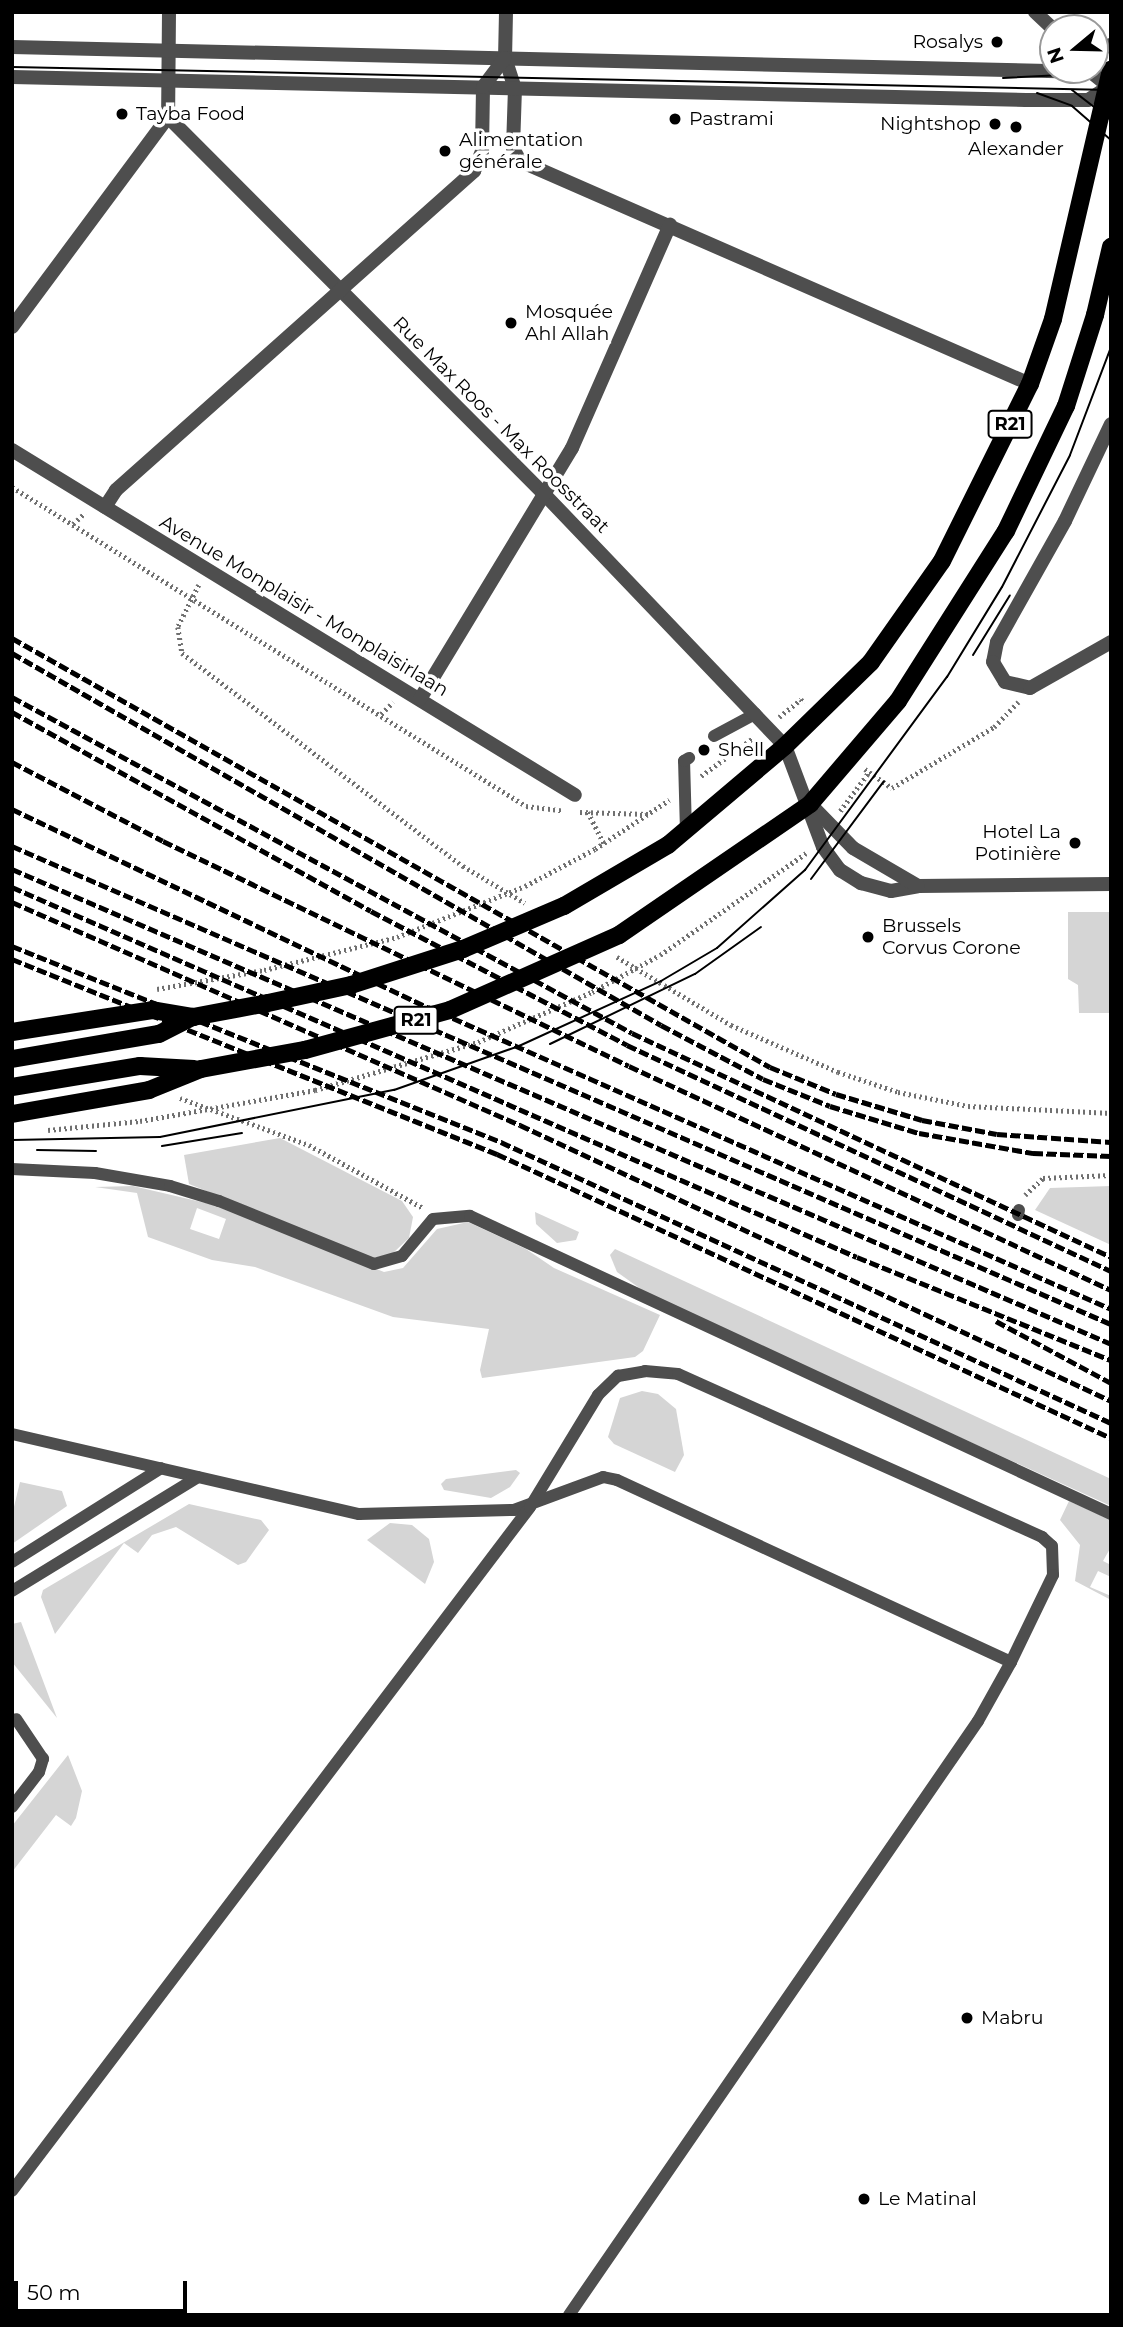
<!DOCTYPE html>
<html>
<head>
<meta charset="utf-8">
<style>
	body { margin:0 }
	#map { position:relative; width:1123px; height:2327px; overflow:hidden; background:#fff; font-family:Montserrat,sans-serif }
	div>[style] { position:absolute }
	[style*='--x'] { left:calc(var(--x)*1px); top:calc(var(--y)*1px); width:calc(var(--w)*1px); rotate:calc(var(--a)*1deg) }
	.green>* { inset:0; background:#d5d5d5 }
	.path>* { height:4.5px; margin-top:-2.25px; transform-origin:0; background:repeating-linear-gradient(90deg,#707070 0 2px,transparent 0 5.5px) }
	.service>* { height:12px; margin:-6px; padding:0 6px; transform-origin:6px; border-radius:6px; background:#4e4e4e }
	.minor>* { height:14px; margin:-7px; padding:0 7px; transform-origin:7px; border-radius:7px; background:#4e4e4e }
	.tertiary>* { height:14px; margin:-7px; padding:0 7px; transform-origin:7px; border-radius:7px; background:#4e4e4e }
	.primary>* { height:18px; margin:-9px; padding:0 9px; transform-origin:9px; border-radius:9px; background:#000 }
	.tram>* { height:2px; margin:-1px; padding:0 1px; transform-origin:1px; border-radius:1px; background:#000 }
	.rail>* { height:5px; margin-top:-2.5px; transform-origin:0; background:repeating-linear-gradient(90deg,#000 0 10px,transparent 0 13.5px) }
	.dots>* { width:19px; height:19px; translate:-50% -50%; box-sizing:border-box; border:4px solid #fff; border-radius:50% }
	span { translate:-50% -50%; white-space:nowrap; text-align:center; line-height:1.15; -webkit-text-stroke:7px #fff; paint-order:stroke }
	.shield-label span { padding:2px 5px; background:#fff; border:2px solid; border-radius:5px; -webkit-text-stroke-width:0 }
	.shield-label { font-size:18px; color:#000; font-weight:700 }
	.poi-label { font-size:19px; color:#000 }
	.right { translate:-100% -50%; text-align:right }
	.left { translate:0 -50%; text-align:left }
	.street-label { font-size:19px; color:#000 }
	.frame { position:absolute; inset:0; border:14px solid #000; pointer-events:none }
	.north { position:absolute; left:1039px; top:14px; width:70px; height:70px; box-sizing:border-box; background:#fff; border:2px solid #999; border-radius:50%; rotate:251deg; font-size:19px; font-weight:700; line-height:28px; text-align:center; color:#000 }
	.north::after { content:''; display:block; margin:auto; width:24px; height:32px; background:#000; clip-path:polygon(50% 0,100% 100%,50% 72%,0 100%) }
	.scale { position:absolute; left:14px; top:2281px; width:173px; height:32px; box-sizing:border-box; border:4px solid #000; border-top:0; padding-left:9px; font-size:21px; line-height:24px; white-space:nowrap; color:#000; -webkit-text-stroke:5px #fff; paint-order:stroke }
</style>
</head>
<body>
<div id="map">
	<div class="green">
		<i style="clip-path:polygon(1068px 912px,1111px 912px,1111px 1013px,1079px 1013px,1078px 985px,1068px 979px)"></i>
		<i style="clip-path:polygon(280px 1138px,402px 1201px,413px 1217px,409px 1238px,392px 1254px,373px 1258px,189px 1184px,184px 1155px)"></i>
		<i style="clip-path:polygon(evenodd,133px 1186px,227px 1208px,384px 1272px,403px 1268px,437px 1229px,468px 1222px,526px 1249px,554px 1268px,660px 1315px,643px 1351px,635px 1357px,482px 1378px,480px 1370px,489px 1329px,393px 1317px,255px 1267px,212px 1260px,148px 1237px,137px 1193px,95px 1187px,133px 1186px,197px 1208px,226px 1219px,219px 1239px,190px 1229px,197px 1208px)"></i>
		<i style="clip-path:polygon(1111px 1186px,1111px 1245px,1035px 1210px,1050px 1188px)"></i>
		<i style="clip-path:polygon(535px 1212px,579px 1232px,576px 1240px,557px 1243px,536px 1224px)"></i>
		<i style="clip-path:polygon(615px 1249px,1111px 1479px,1111px 1506px,652px 1297px,617px 1272px,610px 1255px)"></i>
		<i style="clip-path:polygon(642px 1391px,658px 1394px,676px 1409px,684px 1455px,675px 1472px,614px 1444px,608px 1437px,620px 1398px)"></i>
		<i style="clip-path:polygon(516px 1470px,520px 1473px,510px 1487px,491px 1498px,444px 1490px,441px 1484px,446px 1479px)"></i>
		<i style="clip-path:polygon(20px 1482px,62px 1491px,67px 1506px,12px 1544px,12px 1515px)"></i>
		<i style="clip-path:polygon(1069px 1501px,1111px 1520px,1111px 1547px,1103px 1561px,1111px 1565px,1111px 1577px,1098px 1571px,1090px 1587px,1111px 1596px,1111px 1600px,1075px 1581px,1080px 1545px,1060px 1520px)"></i>
		<i style="clip-path:polygon(189px 1504px,261px 1520px,269px 1530px,246px 1562px,238px 1565px,176px 1527px,152px 1535px,138px 1553px,124px 1543px,55px 1634px,41px 1597px,43px 1590px)"></i>
		<i style="clip-path:polygon(390px 1523px,412px 1525px,429px 1539px,434px 1562px,425px 1584px,367px 1540px)"></i>
		<i style="clip-path:polygon(21px 1622px,57px 1718px,12px 1662px,12px 1624px)"></i>
		<i style="clip-path:polygon(68px 1755px,82px 1791px,76px 1818px,71px 1826px,56px 1815px,12px 1872px,12px 1826px)"></i>
	</div>
	<div class="path">
		<i style="--x:12;--y:487;--w:605;--a:31.82"></i>
		<i style="--x:526;--y:806;--w:38;--a:7"></i>
		<i style="--x:73;--y:524;--w:16;--a:-43"></i>
		<i style="--x:199;--y:585;--w:47;--a:116.6"></i>
		<i style="--x:178;--y:627;--w:26;--a:81"></i>
		<i style="--x:182;--y:653;--w:353;--a:37.2"></i>
		<i style="--x:463;--y:866;--w:72;--a:30.8"></i>
		<i style="--x:381;--y:714;--w:17;--a:-45"></i>
		<i style="--x:779;--y:717;--w:28;--a:-39"></i>
		<i style="--x:801;--y:699;--w:5;--a:53"></i>
		<i style="--x:865;--y:769;--w:33;--a:35"></i>
		<i style="--x:892;--y:788;--w:119;--a:-30.9"></i>
		<i style="--x:994;--y:727;--w:35;--a:-46"></i>
		<i style="--x:701;--y:776;--w:64;--a:-36.2"></i>
		<i style="--x:840;--y:811;--w:49;--a:-53.4"></i>
		<i style="--x:580;--y:812;--w:68;--a:1.7"></i>
		<i style="--x:588;--y:812;--w:35;--a:63"></i>
		<i style="--x:617;--y:957;--w:133;--a:30.8"></i>
		<i style="--x:731;--y:1025;--w:117;--a:23.7"></i>
		<i style="--x:838;--y:1072;--w:63;--a:18.4"></i>
		<i style="--x:898;--y:1092;--w:71;--a:11.3"></i>
		<i style="--x:968;--y:1106;--w:143;--a:2.8"></i>
		<i style="--x:157;--y:989;--w:109;--a:-10.1"></i>
		<i style="--x:264;--y:970;--w:137;--a:-13.9"></i>
		<i style="--x:397;--y:937;--w:138;--a:-21.7"></i>
		<i style="--x:525;--y:886;--w:79;--a:-27.9"></i>
		<i style="--x:595;--y:849;--w:89;--a:-33.5"></i>
		<i style="--x:180;--y:1098;--w:137;--a:20"></i>
		<i style="--x:309;--y:1145;--w:130;--a:28.9"></i>
		<i style="--x:48;--y:1130;--w:92;--a:-5.6"></i>
		<i style="--x:140;--y:1121;--w:178;--a:-10"></i>
		<i style="--x:315;--y:1090;--w:170;--a:-16.4"></i>
		<i style="--x:478;--y:1042;--w:124;--a:-23.7"></i>
		<i style="--x:592;--y:992;--w:77;--a:-28.6"></i>
		<i style="--x:660;--y:955;--w:178;--a:-34.9"></i>
		<i style="--x:1025;--y:1195;--w:25;--a:-43"></i>
		<i style="--x:1043;--y:1178;--w:68;--a:-2.5"></i>
	</div>
	<div class="service">
		<i style="--x:714;--y:736;--w:47;--a:-28.2"></i>
		<i style="--x:686;--y:831;--w:70;--a:-91.6"></i>
		<i style="--x:684;--y:761;--w:6;--a:-31"></i>
		<i style="--x:12;--y:1169;--w:83;--a:2.8"></i>
		<i style="--x:95;--y:1173;--w:76;--a:9.8"></i>
		<i style="--x:170;--y:1186;--w:51;--a:17"></i>
		<i style="--x:219;--y:1201;--w:167;--a:22.1"></i>
		<i style="--x:374;--y:1264;--w:29;--a:-16"></i>
		<i style="--x:402;--y:1256;--w:48;--a:-50"></i>
		<i style="--x:433;--y:1219;--w:37;--a:-5"></i>
		<i style="--x:470;--y:1216;--w:707;--a:24.93"></i>
		<i style="--x:1018;--y:1215;--w:5;--a:-79"></i>
		<i style="--x:12;--y:1434;--w:356;--a:13"></i>
		<i style="--x:359;--y:1514;--w:155;--a:-1.5"></i>
		<i style="--x:514;--y:1510;--w:95;--a:-20.3"></i>
		<i style="--x:603;--y:1477;--w:14;--a:12"></i>
		<i style="--x:617;--y:1480;--w:434;--a:24.8"></i>
		<i style="--x:1011;--y:1662;--w:68;--a:119.2"></i>
		<i style="--x:978;--y:1721;--w:721;--a:124.55"></i>
		<i style="--x:12;--y:1562;--w:176;--a:-32.2"></i>
		<i style="--x:12;--y:1591;--w:218;--a:-31.5"></i>
		<i style="--x:12;--y:1807;--w:44;--a:-52.4"></i>
		<i style="--x:39;--y:1772;--w:14;--a:-73"></i>
		<i style="--x:43;--y:1759;--w:48;--a:-124"></i>
		<i style="--x:12;--y:2191;--w:858;--a:-52.86"></i>
		<i style="--x:530;--y:1507;--w:131;--a:-58.7"></i>
		<i style="--x:598;--y:1395;--w:28;--a:-44"></i>
		<i style="--x:618;--y:1376;--w:27;--a:-10"></i>
		<i style="--x:645;--y:1371;--w:33;--a:5"></i>
		<i style="--x:678;--y:1374;--w:399;--a:24.1"></i>
		<i style="--x:1042;--y:1537;--w:13;--a:42"></i>
		<i style="--x:1052;--y:1546;--w:29;--a:88"></i>
		<i style="--x:1053;--y:1575;--w:97;--a:115.8"></i>
	</div>
	<div class="minor">
		<i style="--x:169;--y:12;--w:105;--a:90.5"></i>
		<i style="--x:168;--y:117;--w:535;--a:45.08"></i>
		<i style="--x:546;--y:496;--w:346;--a:46.3"></i>
		<i style="--x:506;--y:12;--w:46;--a:91.2"></i>
		<i style="--x:505;--y:58;--w:32;--a:72"></i>
		<i style="--x:515;--y:88;--w:60;--a:91.9"></i>
		<i style="--x:513;--y:148;--w:15;--a:62"></i>
		<i style="--x:520;--y:161;--w:557;--a:23.62"></i>
		<i style="--x:1035;--y:12;--w:25;--a:43"></i>
		<i style="--x:12;--y:47;--w:1079;--a:1.33"></i>
		<i style="--x:1091;--y:72;--w:21;--a:39"></i>
		<i style="--x:1095;--y:51;--w:17;--a:-21"></i>
		<i style="--x:12;--y:77;--w:1014;--a:1.3"></i>
		<i style="--x:1026;--y:100;--w:62;--a:0"></i>
		<i style="--x:1088;--y:100;--w:27;--a:-33"></i>
		<i style="--x:12;--y:327;--w:262;--a:-53.4"></i>
		<i style="--x:1111;--y:424;--w:107;--a:115.4"></i>
		<i style="--x:1065;--y:521;--w:139;--a:119.3"></i>
		<i style="--x:997;--y:642;--w:20;--a:101"></i>
		<i style="--x:993;--y:662;--w:23;--a:59"></i>
		<i style="--x:1005;--y:682;--w:26;--a:13"></i>
		<i style="--x:1030;--y:688;--w:93;--a:-29.6"></i>
		<i style="--x:12;--y:450;--w:660;--a:31.5"></i>
		<i style="--x:105;--y:507;--w:20;--a:-57"></i>
		<i style="--x:116;--y:490;--w:480;--a:-41.7"></i>
		<i style="--x:474;--y:171;--w:22;--a:-68"></i>
		<i style="--x:482;--y:151;--w:64;--a:-89.1"></i>
		<i style="--x:483;--y:87;--w:36;--a:-53"></i>
		<i style="--x:420;--y:699;--w:293;--a:-58.8"></i>
		<i style="--x:572;--y:448;--w:244;--a:-66.3"></i>
	</div>
	<div class="tertiary">
		<i style="--x:785;--y:746;--w:108;--a:69.4"></i>
		<i style="--x:823;--y:847;--w:29;--a:54"></i>
		<i style="--x:840;--y:870;--w:25;--a:32"></i>
		<i style="--x:861;--y:883;--w:31;--a:15"></i>
		<i style="--x:891;--y:891;--w:27;--a:-10"></i>
		<i style="--x:918;--y:886;--w:193;--a:-0.6"></i>
		<i style="--x:811;--y:805;--w:60;--a:45.7"></i>
		<i style="--x:853;--y:848;--w:75;--a:30.3"></i>
	</div>
	<div class="primary">
		<i style="--x:12;--y:1032;--w:142;--a:-8.9"></i>
		<i style="--x:152;--y:1010;--w:42;--a:9.7"></i>
		<i style="--x:193;--y:1017;--w:76;--a:-10.6"></i>
		<i style="--x:268;--y:1003;--w:85;--a:-12.2"></i>
		<i style="--x:351;--y:985;--w:118;--a:-17.8"></i>
		<i style="--x:463;--y:949;--w:110;--a:-23.1"></i>
		<i style="--x:564;--y:906;--w:121;--a:-30.4"></i>
		<i style="--x:668;--y:845;--w:153;--a:-40.2"></i>
		<i style="--x:785;--y:746;--w:120;--a:-44.3"></i>
		<i style="--x:871;--y:662;--w:123;--a:-54.9"></i>
		<i style="--x:942;--y:561;--w:198;--a:-63.6"></i>
		<i style="--x:1030;--y:384;--w:69;--a:-70.5"></i>
		<i style="--x:1053;--y:319;--w:256;--a:-76.9"></i>
		<i style="--x:12;--y:1059;--w:149;--a:-9.7"></i>
		<i style="--x:159;--y:1034;--w:38;--a:-27"></i>
		<i style="--x:12;--y:1087;--w:130;--a:-9.3"></i>
		<i style="--x:140;--y:1066;--w:54;--a:3.2"></i>
		<i style="--x:12;--y:1114;--w:139;--a:-9.9"></i>
		<i style="--x:149;--y:1090;--w:56;--a:-22"></i>
		<i style="--x:201;--y:1069;--w:106;--a:-10.4"></i>
		<i style="--x:305;--y:1050;--w:150;--a:-15.4"></i>
		<i style="--x:450;--y:1010;--w:185;--a:-23.9"></i>
		<i style="--x:619;--y:935;--w:232;--a:-34.4"></i>
		<i style="--x:810;--y:804;--w:135;--a:-49.5"></i>
		<i style="--x:898;--y:701;--w:201;--a:-57.6"></i>
		<i style="--x:1006;--y:531;--w:139;--a:-64.4"></i>
		<i style="--x:1066;--y:406;--w:96;--a:-72.3"></i>
		<i style="--x:1095;--y:315;--w:70;--a:-76.8"></i>
	</div>
	<div class="tram">
		<i style="--x:12;--y:67;--w:1099;--a:1.2"></i>
		<i style="--x:1003;--y:78;--w:80;--a:-2.9"></i>
		<i style="--x:1083;--y:74;--w:29;--a:-14"></i>
		<i style="--x:1072;--y:90;--w:49;--a:37.6"></i>
		<i style="--x:1037;--y:93;--w:37;--a:20"></i>
		<i style="--x:1072;--y:106;--w:52;--a:41.1"></i>
		<i style="--x:973;--y:655;--w:70;--a:-58.3"></i>
		<i style="--x:811;--y:879;--w:122;--a:-53.3"></i>
		<i style="--x:550;--y:1044;--w:161;--a:-25.8"></i>
		<i style="--x:695;--y:974;--w:81;--a:-35.5"></i>
		<i style="--x:12;--y:1140;--w:148;--a:-1.2"></i>
		<i style="--x:160;--y:1137;--w:239;--a:-11.4"></i>
		<i style="--x:394;--y:1090;--w:133;--a:-19.4"></i>
		<i style="--x:519;--y:1046;--w:156;--a:-24.6"></i>
		<i style="--x:661;--y:981;--w:65;--a:-30.5"></i>
		<i style="--x:717;--y:948;--w:118;--a:-41.6"></i>
		<i style="--x:805;--y:870;--w:240;--a:-53.7"></i>
		<i style="--x:947;--y:677;--w:105;--a:-58.6"></i>
		<i style="--x:1002;--y:587;--w:148;--a:-62.7"></i>
		<i style="--x:1070;--y:455;--w:116;--a:-69.2"></i>
		<i style="--x:162;--y:1146;--w:81;--a:-9.2"></i>
		<i style="--x:37;--y:1150;--w:59;--a:1"></i>
	</div>
	<div class="rail">
		<i style="--x:12;--y:638;--w:871;--a:29.51"></i>
		<i style="--x:770;--y:1067;--w:71;--a:22.2"></i>
		<i style="--x:836;--y:1094;--w:90;--a:16.8"></i>
		<i style="--x:922;--y:1120;--w:76;--a:10.6"></i>
		<i style="--x:997;--y:1134;--w:114;--a:4"></i>
		<i style="--x:12;--y:653;--w:748;--a:29.82"></i>
		<i style="--x:661;--y:1025;--w:115;--a:27.9"></i>
		<i style="--x:763;--y:1079;--w:72;--a:21.9"></i>
		<i style="--x:830;--y:1106;--w:93;--a:16.9"></i>
		<i style="--x:919;--y:1133;--w:116;--a:10"></i>
		<i style="--x:1033;--y:1153;--w:78;--a:2.2"></i>
		<i style="--x:12;--y:697;--w:705;--a:28.45"></i>
		<i style="--x:632;--y:1033;--w:529;--a:25.06"></i>
		<i style="--x:12;--y:712;--w:410;--a:29"></i>
		<i style="--x:371;--y:911;--w:289;--a:27.6"></i>
		<i style="--x:627;--y:1045;--w:534;--a:25.03"></i>
		<i style="--x:12;--y:762;--w:170;--a:27.6"></i>
		<i style="--x:163;--y:841;--w:517;--a:25.77"></i>
		<i style="--x:629;--y:1066;--w:532;--a:24.93"></i>
		<i style="--x:12;--y:809;--w:461;--a:25.5"></i>
		<i style="--x:428;--y:1007;--w:747;--a:23.85"></i>
		<i style="--x:12;--y:846;--w:1198;--a:23.51"></i>
		<i style="--x:12;--y:869;--w:1197;--a:23.37"></i>
		<i style="--x:12;--y:887;--w:922;--a:23.65"></i>
		<i style="--x:857;--y:1257;--w:274;--a:22.1"></i>
		<i style="--x:12;--y:902;--w:555;--a:23.7"></i>
		<i style="--x:520;--y:1125;--w:652;--a:25.03"></i>
		<i style="--x:12;--y:946;--w:527;--a:21.84"></i>
		<i style="--x:501;--y:1142;--w:672;--a:24.73"></i>
		<i style="--x:12;--y:959;--w:523;--a:21.9"></i>
		<i style="--x:497;--y:1154;--w:676;--a:24.82"></i>
		<i style="--x:996;--y:1321;--w:131;--a:28.3"></i>
	</div>
	<div class="dots">
		<i style="left:997px;top:42px;background:#000"></i>
		<i style="left:122px;top:114px;background:#000"></i>
		<i style="left:675px;top:119px;background:#000"></i>
		<i style="left:995px;top:124px;background:#000"></i>
		<i style="left:1016px;top:127px;background:#000"></i>
		<i style="left:445px;top:151px;background:#000"></i>
		<i style="left:511px;top:323px;background:#000"></i>
		<i style="left:704px;top:750px;background:#000"></i>
		<i style="left:1075px;top:843px;background:#000"></i>
		<i style="left:868px;top:937px;background:#000"></i>
		<i style="left:967px;top:2018px;background:#000"></i>
		<i style="left:864px;top:2199px;background:#000"></i>
	</div>
	<div class="shield-label">
		<span style="left:1010px;top:424px">R21</span>
		<span style="left:416px;top:1020px">R21</span>
	</div>
	<div class="poi-label">
		<span class="right" style="left:983px;top:42px">Rosalys</span>
		<span class="left" style="left:136px;top:114px">Tayba Food</span>
		<span class="left" style="left:689px;top:119px">Pastrami</span>
		<span class="right" style="left:981px;top:124px">Nightshop</span>
		<span class="left" style="left:459px;top:151px">Alimentation<br>générale</span>
		<span style="left:1016px;top:149px">Alexander</span>
		<span class="left" style="left:525px;top:323px">Mosquée<br>Ahl Allah</span>
		<span class="left" style="left:718px;top:750px">Shell</span>
		<span class="right" style="left:1061px;top:843px">Hotel La<br>Potinière</span>
		<span class="left" style="left:882px;top:937px">Brussels<br>Corvus Corone</span>
		<span class="left" style="left:981px;top:2018px">Mabru</span>
		<span class="left" style="left:878px;top:2199px">Le Matinal</span>
	</div>
	<div class="street-label">
		<span style="left:501px;top:425px;rotate:45deg">Rue Max Roos - Max Roosstraat</span>
		<span style="left:304px;top:606px;rotate:31deg">Avenue Monplaisir - Monplaisirlaan</span>
	</div>
	<div class="frame"></div>
	<div class="north">N</div>
	<div class="scale">50 m</div>
</div>
</body>
</html>
